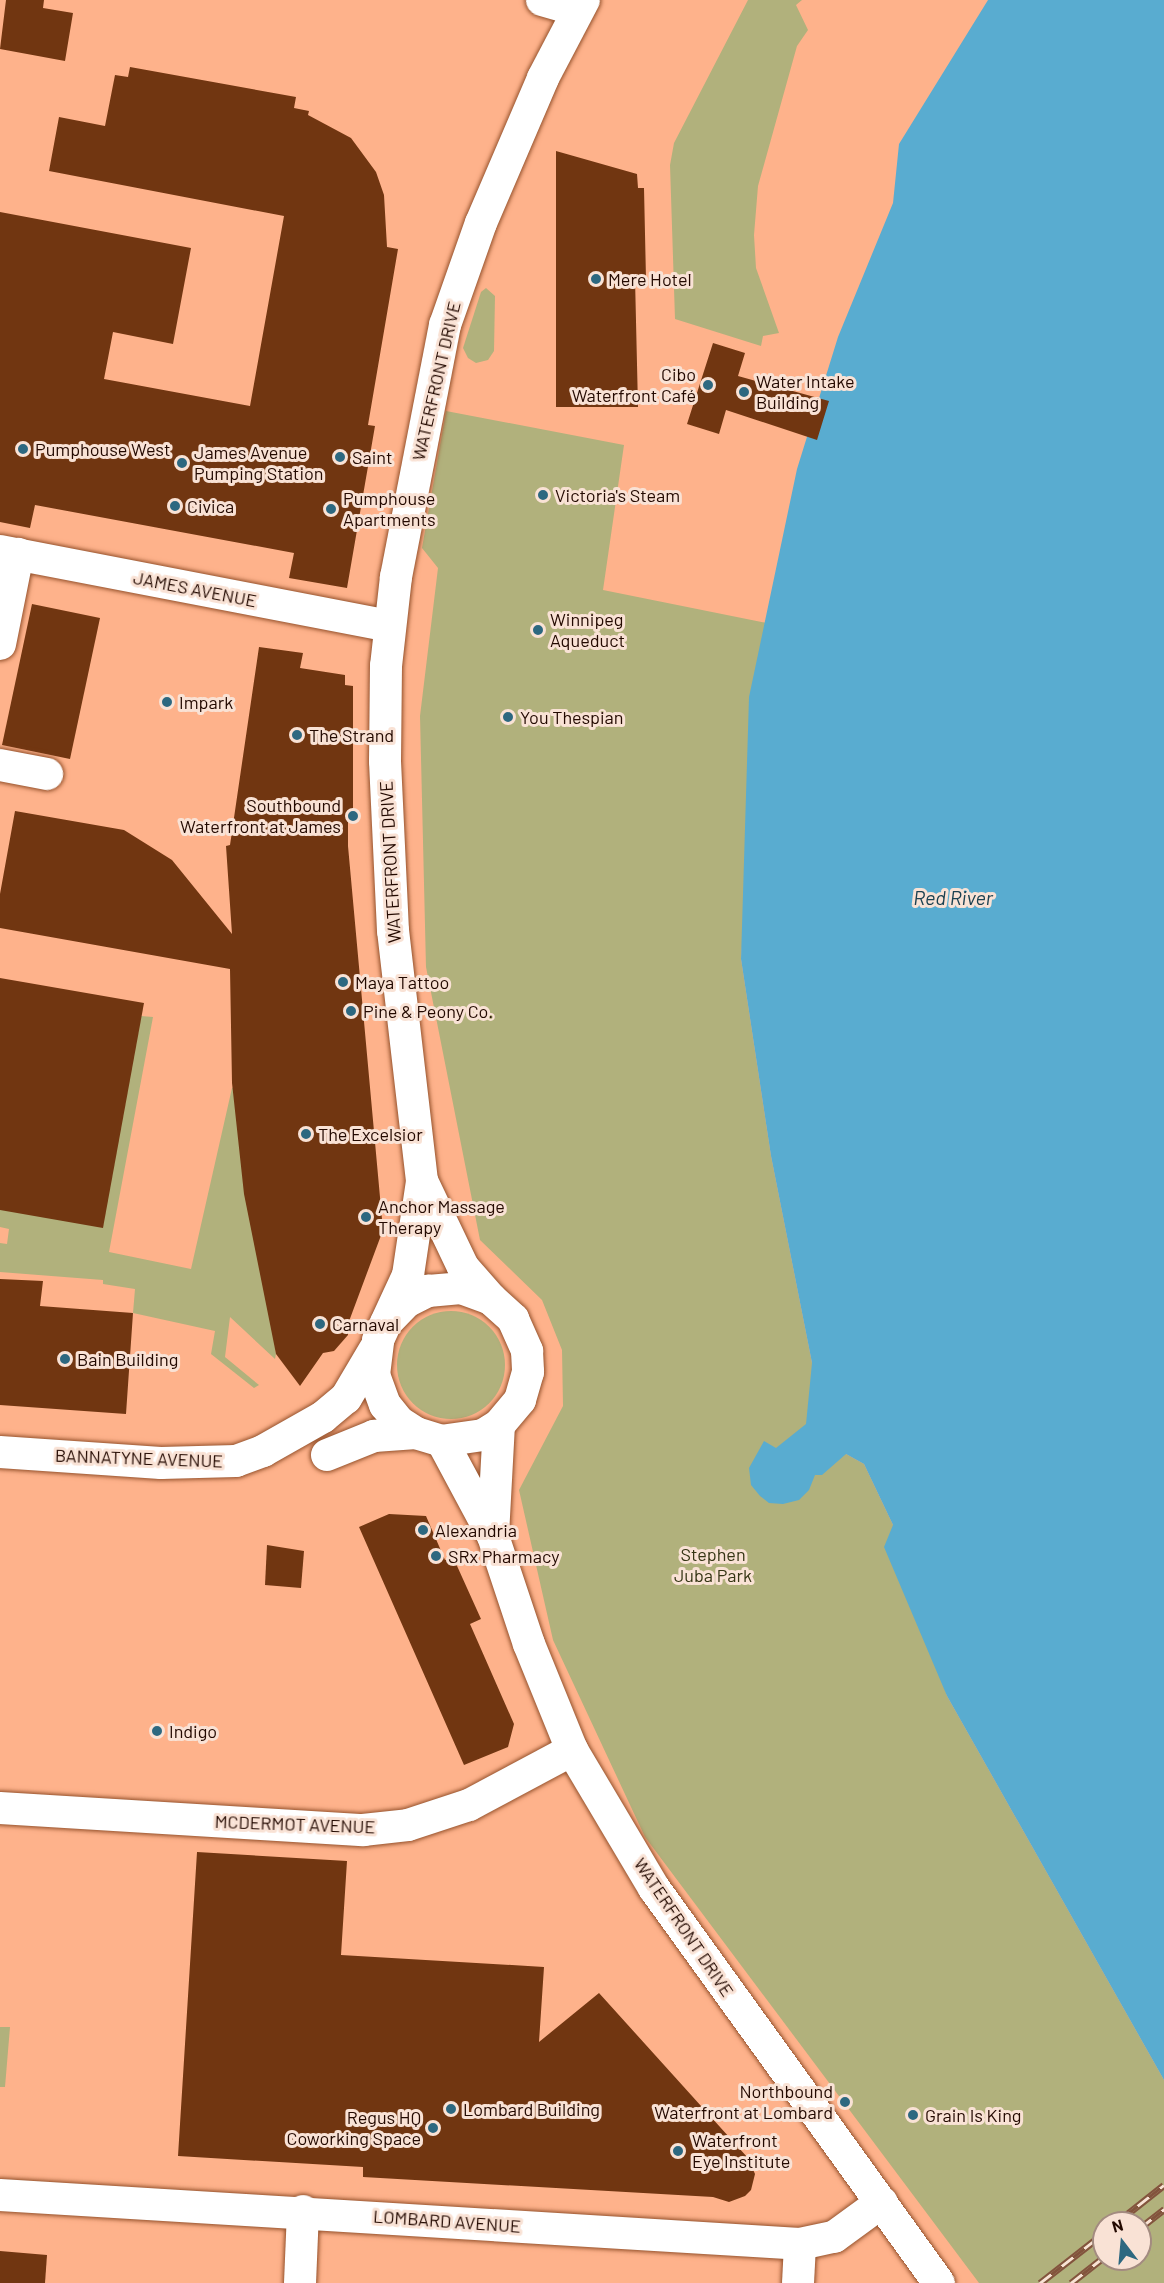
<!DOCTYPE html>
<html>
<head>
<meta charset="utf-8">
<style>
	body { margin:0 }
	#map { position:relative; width:1164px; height:2283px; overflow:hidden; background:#feb28b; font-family:Barlow,sans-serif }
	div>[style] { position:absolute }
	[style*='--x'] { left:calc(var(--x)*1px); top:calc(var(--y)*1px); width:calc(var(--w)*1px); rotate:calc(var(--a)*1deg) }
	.green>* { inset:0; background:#b1b17c }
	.round { border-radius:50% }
	.water>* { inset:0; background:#59acd0 }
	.building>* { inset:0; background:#713611 }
	.roads { filter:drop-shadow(0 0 2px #95522c) drop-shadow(0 0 2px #95522c) }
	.minor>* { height:32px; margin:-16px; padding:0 16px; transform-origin:16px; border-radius:16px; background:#fff }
	.rail>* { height:7px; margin-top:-3.5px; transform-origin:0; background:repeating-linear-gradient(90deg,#f9e2d5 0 14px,#83533d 0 28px); box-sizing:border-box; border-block:2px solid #83533d }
	.dots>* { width:16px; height:16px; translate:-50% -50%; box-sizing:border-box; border:3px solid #f9e2d5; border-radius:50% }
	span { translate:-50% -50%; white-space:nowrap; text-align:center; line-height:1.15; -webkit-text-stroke:6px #f9e2d5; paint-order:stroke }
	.poi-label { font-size:18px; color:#230900 }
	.left { translate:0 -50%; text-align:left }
	.right { translate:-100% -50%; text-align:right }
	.street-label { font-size:18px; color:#230900 }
	.park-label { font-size:18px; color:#353514 }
	.water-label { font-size:20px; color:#1b4151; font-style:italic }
	.north { position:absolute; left:1092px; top:2211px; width:60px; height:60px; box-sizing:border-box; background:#f9e2d5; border:2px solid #a38b80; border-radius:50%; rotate:344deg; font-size:16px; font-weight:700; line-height:24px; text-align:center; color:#230900 }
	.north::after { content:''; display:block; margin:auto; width:21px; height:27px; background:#2d6880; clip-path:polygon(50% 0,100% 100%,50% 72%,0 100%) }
</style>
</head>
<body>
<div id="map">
	<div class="green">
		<i style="clip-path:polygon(748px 0,802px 0,796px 5px,808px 30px,797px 46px,758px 186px,754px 235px,756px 268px,779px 333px,763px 336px,761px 346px,675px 319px,670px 165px,674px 143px)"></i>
		<i style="clip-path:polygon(486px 288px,495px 296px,494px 351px,488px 360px,476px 363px,468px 358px,463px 348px,481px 292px)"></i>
		<i style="clip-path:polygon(evenodd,446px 411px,624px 445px,603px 590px,767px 623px,741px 959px,771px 1156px,812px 1363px,846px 1454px,864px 1464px,893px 1525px,947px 1696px,1164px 2080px,1164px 2283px,979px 2283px,645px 1837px,553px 1640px,519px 1490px,563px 1406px,562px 1350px,542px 1300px,480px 1240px,426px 967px,420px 716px,438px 568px,422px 548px,446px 411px,1104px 2223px,1140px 2223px,1140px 2259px,1104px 2259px,1104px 2223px)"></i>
		<i style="clip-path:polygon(141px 1016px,153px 1017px,109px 1252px,191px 1269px,232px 1088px,236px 1087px,276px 1354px,275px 1359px,230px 1317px,225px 1357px,259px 1385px,254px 1388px,211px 1354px,215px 1331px,133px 1313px,135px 1289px,103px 1284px,103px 1280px,0 1272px,0 1243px,7px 1244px,9px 1229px,0 1227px,0 1210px)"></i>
		<i class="round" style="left:397px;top:1311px;width:108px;height:108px"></i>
		<i style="clip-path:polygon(0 2027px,10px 2027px,5px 2087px,0 2087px)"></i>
	</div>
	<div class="water">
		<i style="clip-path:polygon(988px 0,1164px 0,1164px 2080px,947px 1696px,884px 1547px,893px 1525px,864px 1464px,846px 1454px,822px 1475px,815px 1475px,809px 1490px,799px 1500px,783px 1504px,769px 1503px,760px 1496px,751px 1485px,749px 1468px,764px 1441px,776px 1448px,806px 1424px,812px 1363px,771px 1156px,741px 959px,749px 697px,797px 469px,838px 337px,893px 203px,899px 144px)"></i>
	</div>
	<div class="building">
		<i style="clip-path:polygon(6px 0,44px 0,43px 8px,73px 13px,65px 61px,0 49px)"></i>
		<i style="clip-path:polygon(130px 67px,296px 97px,294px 108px,309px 111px,308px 115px,351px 138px,376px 172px,384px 195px,387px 247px,398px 249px,368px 425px,375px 426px,347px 588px,289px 578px,294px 553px,35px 505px,30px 528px,0 522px,0 212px,191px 248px,173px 344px,113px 332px,104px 379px,250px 406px,284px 216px,49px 171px,59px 117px,105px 126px,115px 75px,128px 77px)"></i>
		<i style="clip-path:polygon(556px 151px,637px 174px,638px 188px,644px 188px,646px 279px,635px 278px,638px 407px,556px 407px)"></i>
		<i style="clip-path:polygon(713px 343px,745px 353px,738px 376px,829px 401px,817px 440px,726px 410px,719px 434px,687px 424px)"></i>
		<i style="clip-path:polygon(32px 604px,100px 618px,70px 759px,2px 745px)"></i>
		<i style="clip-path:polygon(259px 647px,303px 653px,300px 668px,345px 675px,345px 685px,353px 686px,353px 815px,348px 814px,348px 846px,383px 1230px,348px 1324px,348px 1335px,334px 1351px,323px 1353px,300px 1386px,276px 1354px,244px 1194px,232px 1083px,230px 969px,0 928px,0 894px,15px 811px,124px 830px,172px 860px,232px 934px,226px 846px,230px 845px)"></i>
		<i style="clip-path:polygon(0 978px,144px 1003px,103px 1228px,0 1210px)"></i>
		<i style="clip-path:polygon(0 1279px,43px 1281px,40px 1306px,133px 1313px,126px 1414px,0 1405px)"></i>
		<i style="clip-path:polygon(389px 1514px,426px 1516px,445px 1560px,453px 1557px,481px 1619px,470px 1624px,514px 1724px,508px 1747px,464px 1765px,359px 1527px)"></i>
		<i style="clip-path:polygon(267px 1545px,304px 1551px,301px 1588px,265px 1585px)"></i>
		<i style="clip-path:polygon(197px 1852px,347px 1861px,341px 1955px,544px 1967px,539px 2042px,599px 1993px,748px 2158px,755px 2174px,751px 2190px,745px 2196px,729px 2202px,713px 2197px,363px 2177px,363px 2167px,178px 2156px)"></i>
		<i style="clip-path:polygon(0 2251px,47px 2255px,45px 2283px,0 2283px)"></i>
	</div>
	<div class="roads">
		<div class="minor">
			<i style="--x:542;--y:0;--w:37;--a:16"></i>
			<i style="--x:0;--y:551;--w:396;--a:10.9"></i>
			<i style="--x:0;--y:644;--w:92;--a:-78.7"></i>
			<i style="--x:0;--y:765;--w:48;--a:10.8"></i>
			<i style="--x:422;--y:1181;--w:95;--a:64.5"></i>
			<i style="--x:463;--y:1267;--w:43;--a:48.8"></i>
			<i style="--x:386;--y:1323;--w:29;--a:-46"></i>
			<i style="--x:406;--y:1302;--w:25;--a:-27"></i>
			<i style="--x:428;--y:1291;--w:33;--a:-5"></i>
			<i style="--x:461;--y:1288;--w:32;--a:20"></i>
			<i style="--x:491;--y:1299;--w:30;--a:42"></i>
			<i style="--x:513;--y:1319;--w:35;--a:66"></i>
			<i style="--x:527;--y:1351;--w:21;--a:87"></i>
			<i style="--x:528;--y:1372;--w:29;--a:106"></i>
			<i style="--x:520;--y:1400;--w:33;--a:130"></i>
			<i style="--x:499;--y:1425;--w:19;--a:148"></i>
			<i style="--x:483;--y:1435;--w:41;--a:171.7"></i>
			<i style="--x:442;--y:1441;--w:27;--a:-163"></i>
			<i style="--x:416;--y:1433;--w:20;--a:-147"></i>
			<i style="--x:399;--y:1422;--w:22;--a:-129"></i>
			<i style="--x:385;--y:1405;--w:32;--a:-110"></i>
			<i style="--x:374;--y:1375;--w:35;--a:-83"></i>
			<i style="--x:378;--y:1340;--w:72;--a:-65.2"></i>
			<i style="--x:408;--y:1275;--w:95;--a:-81.5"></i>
			<i style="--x:422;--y:1181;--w:252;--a:-96.6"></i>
			<i style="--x:393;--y:931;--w:170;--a:-92.7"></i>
			<i style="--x:385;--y:761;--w:95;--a:-89.4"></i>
			<i style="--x:386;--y:666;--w:90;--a:-83.6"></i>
			<i style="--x:396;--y:577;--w:257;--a:-79"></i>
			<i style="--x:445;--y:325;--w:108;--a:-70.6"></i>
			<i style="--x:481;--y:223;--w:158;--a:-66.8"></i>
			<i style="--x:543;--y:78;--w:88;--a:-62.3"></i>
			<i style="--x:442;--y:1441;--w:108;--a:61.8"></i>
			<i style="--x:493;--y:1536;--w:114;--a:71.6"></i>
			<i style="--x:529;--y:1644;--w:114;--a:67.9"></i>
			<i style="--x:572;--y:1750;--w:161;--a:59.3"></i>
			<i style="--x:654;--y:1888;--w:487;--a:54.2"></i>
			<i style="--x:0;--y:1452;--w:161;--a:3.9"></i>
			<i style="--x:161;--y:1463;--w:75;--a:-1.5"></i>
			<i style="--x:236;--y:1461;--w:29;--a:-20"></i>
			<i style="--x:263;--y:1451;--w:69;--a:-29.5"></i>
			<i style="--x:323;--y:1417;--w:30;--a:-40"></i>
			<i style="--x:346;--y:1398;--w:57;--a:-59.4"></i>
			<i style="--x:327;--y:1455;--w:51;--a:-22"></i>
			<i style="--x:374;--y:1436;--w:42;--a:-4.1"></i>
			<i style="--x:493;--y:1535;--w:110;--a:-86.9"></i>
			<i style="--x:0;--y:1808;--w:364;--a:3.5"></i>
			<i style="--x:363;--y:1830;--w:45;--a:-6.3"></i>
			<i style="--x:408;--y:1825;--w:64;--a:-18.2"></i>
			<i style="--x:469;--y:1805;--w:117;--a:-28.1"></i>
			<i style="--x:0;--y:2195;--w:801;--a:3.5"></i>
			<i style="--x:800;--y:2244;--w:35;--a:-12"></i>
			<i style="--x:834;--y:2237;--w:59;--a:-36.1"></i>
			<i style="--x:300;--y:2283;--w:72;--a:-87.6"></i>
			<i style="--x:798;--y:2283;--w:39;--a:-87"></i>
		</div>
	</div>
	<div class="rail">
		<i style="--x:1116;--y:2223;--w:61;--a:-38.4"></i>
		<i style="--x:1140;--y:2228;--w:31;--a:-38"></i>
		<i style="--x:1040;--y:2283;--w:81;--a:-38"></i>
		<i style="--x:1071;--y:2283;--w:42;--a:-38.2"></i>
	</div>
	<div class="dots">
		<i style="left:596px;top:279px;background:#2d6880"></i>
		<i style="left:708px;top:385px;background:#2d6880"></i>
		<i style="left:744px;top:392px;background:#2d6880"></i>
		<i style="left:23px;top:449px;background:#2d6880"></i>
		<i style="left:340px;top:457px;background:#2d6880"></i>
		<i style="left:182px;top:463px;background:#2d6880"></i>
		<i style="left:543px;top:495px;background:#2d6880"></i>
		<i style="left:175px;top:506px;background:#2d6880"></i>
		<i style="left:331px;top:509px;background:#2d6880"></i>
		<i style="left:538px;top:630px;background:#2d6880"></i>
		<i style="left:167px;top:702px;background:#2d6880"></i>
		<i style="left:508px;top:717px;background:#2d6880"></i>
		<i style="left:297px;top:735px;background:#2d6880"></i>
		<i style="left:353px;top:816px;background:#2d6880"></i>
		<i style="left:343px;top:982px;background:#2d6880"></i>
		<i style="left:351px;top:1011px;background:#2d6880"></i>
		<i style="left:306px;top:1134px;background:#2d6880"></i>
		<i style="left:366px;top:1217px;background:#2d6880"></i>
		<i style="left:320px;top:1324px;background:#2d6880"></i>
		<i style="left:65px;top:1359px;background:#2d6880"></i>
		<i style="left:423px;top:1530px;background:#2d6880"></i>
		<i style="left:436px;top:1556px;background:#2d6880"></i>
		<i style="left:157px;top:1731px;background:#2d6880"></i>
		<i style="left:845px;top:2102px;background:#2d6880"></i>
		<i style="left:451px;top:2109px;background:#2d6880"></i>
		<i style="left:913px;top:2115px;background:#2d6880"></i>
		<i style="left:433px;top:2128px;background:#2d6880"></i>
		<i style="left:678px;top:2151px;background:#2d6880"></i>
	</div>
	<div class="poi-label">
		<span class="left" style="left:608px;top:279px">Mere Hotel</span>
		<span class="right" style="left:696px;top:385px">Cibo<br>Waterfront Café</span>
		<span class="left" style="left:756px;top:392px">Water Intake<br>Building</span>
		<span class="left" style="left:35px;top:449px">Pumphouse West</span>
		<span class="left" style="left:194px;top:463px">James Avenue<br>Pumping Station</span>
		<span class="left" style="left:352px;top:457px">Saint</span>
		<span class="left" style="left:555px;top:495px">Victoria's Steam</span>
		<span class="left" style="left:343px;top:509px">Pumphouse<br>Apartments</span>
		<span class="left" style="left:187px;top:506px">Civica</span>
		<span class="left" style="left:550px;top:630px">Winnipeg<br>Aqueduct</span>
		<span class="left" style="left:179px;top:702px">Impark</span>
		<span class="left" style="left:520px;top:717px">You Thespian</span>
		<span class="left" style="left:309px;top:735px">The Strand</span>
		<span class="right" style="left:341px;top:816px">Southbound<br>Waterfront at James</span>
		<span class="left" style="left:355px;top:982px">Maya Tattoo</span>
		<span class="left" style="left:363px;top:1011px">Pine &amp; Peony Co.</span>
		<span class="left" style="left:318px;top:1134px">The Excelsior</span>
		<span class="left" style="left:378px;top:1217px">Anchor Massage<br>Therapy</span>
		<span class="left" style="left:332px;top:1324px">Carnaval</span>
		<span class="left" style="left:77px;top:1359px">Bain Building</span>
		<span class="left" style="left:435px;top:1530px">Alexandria</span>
		<span class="left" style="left:448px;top:1556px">SRx Pharmacy</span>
		<span class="left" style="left:169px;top:1731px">Indigo</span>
		<span class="right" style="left:833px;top:2102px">Northbound<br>Waterfront at Lombard</span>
		<span class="left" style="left:463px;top:2109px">Lombard Building</span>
		<span class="left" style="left:925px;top:2115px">Grain Is King</span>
		<span class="right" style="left:421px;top:2128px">Regus HQ<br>Coworking Space</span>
		<span class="left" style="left:692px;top:2151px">Waterfront<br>Eye Institute</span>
	</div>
	<div class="street-label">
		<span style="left:436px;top:381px;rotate:-77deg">WATERFRONT DRIVE</span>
		<span style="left:195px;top:589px;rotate:11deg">JAMES AVENUE</span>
		<span style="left:390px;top:862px;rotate:-93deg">WATERFRONT DRIVE</span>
		<span style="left:139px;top:1458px;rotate:2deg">BANNATYNE AVENUE</span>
		<span style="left:295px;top:1824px;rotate:2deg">MCDERMOT AVENUE</span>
		<span style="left:684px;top:1927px;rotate:56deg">WATERFRONT DRIVE</span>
		<span style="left:447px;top:2221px;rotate:4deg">LOMBARD AVENUE</span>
	</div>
	<div class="park-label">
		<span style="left:713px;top:1565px">Stephen<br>Juba Park</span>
	</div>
	<div class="water-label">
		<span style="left:953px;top:897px">Red River</span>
	</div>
	<div class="north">N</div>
</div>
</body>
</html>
